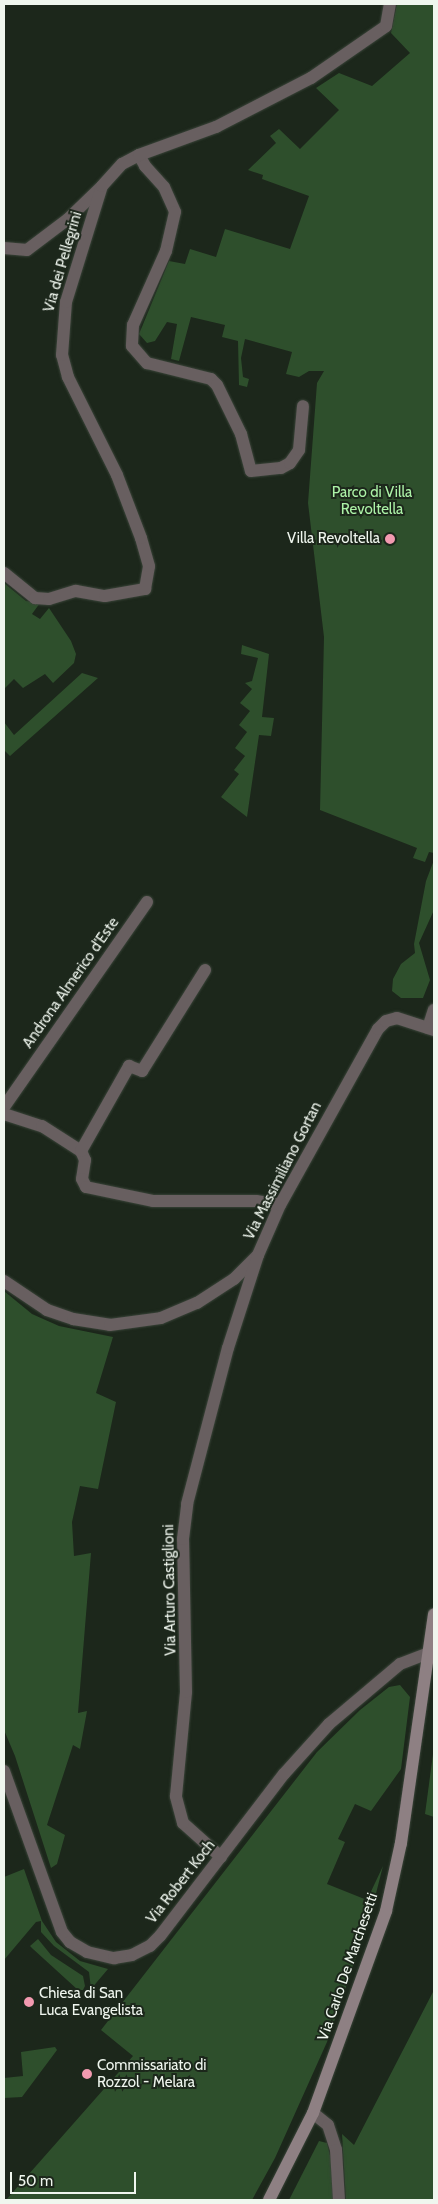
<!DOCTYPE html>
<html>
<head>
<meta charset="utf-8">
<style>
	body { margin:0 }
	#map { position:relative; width:438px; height:2204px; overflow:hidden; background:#1c271b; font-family:Cabin,sans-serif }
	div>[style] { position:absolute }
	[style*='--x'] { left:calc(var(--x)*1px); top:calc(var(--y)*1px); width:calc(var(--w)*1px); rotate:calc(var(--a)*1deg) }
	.green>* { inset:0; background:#2e4f2c }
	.roads { filter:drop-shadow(0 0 1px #3a4439) drop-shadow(0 0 1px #3a4439) }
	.street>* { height:12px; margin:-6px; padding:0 6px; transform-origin:6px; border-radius:6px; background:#685f60 }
	.secondary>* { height:12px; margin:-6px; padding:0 6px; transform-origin:6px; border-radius:6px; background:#8e8083 }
	.dots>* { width:14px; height:14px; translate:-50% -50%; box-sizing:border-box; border:2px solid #1c271b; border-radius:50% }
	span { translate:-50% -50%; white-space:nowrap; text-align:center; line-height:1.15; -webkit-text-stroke:4px #1c271b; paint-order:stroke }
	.street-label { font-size:15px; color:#eff6ee }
	.park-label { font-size:15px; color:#acf2a7 }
	.poi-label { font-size:15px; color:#eff6ee }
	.right { translate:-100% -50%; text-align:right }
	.left { translate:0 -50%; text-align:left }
	.frame { position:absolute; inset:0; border:5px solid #eff6ee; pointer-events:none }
	.scale { position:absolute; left:10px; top:2172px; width:126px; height:22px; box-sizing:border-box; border:2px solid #eff6ee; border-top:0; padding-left:6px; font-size:15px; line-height:18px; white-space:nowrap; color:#eff6ee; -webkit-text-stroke:4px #1c271b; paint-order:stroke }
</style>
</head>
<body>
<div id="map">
	<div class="green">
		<i style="clip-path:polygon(397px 4px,434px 4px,434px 853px,429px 852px,425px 862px,413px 858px,417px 848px,320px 810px,324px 637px,308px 503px,317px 383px,324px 371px,309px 371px,299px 377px,286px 374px,292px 352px,245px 339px,241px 358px,243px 377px,249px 379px,247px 387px,239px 385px,238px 341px,222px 337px,225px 325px,191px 317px,179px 361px,171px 359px,177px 324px,167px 322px,155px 341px,147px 343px,139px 334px,169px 261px,185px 264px,190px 249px,216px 257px,225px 229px,290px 249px,309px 196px,262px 179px,263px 175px,248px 170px,276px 143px,270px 136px,279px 129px,300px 149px,339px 110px,316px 88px,339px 73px,372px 86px,410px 53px,391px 33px)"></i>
		<i style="clip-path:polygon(4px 583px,26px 601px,40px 603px,32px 614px,40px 619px,49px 608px,71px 641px,76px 654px,74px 663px,53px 683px,45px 674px,23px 688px,14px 679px,4px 689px)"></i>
		<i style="clip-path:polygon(242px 645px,269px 654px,262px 717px,274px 718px,271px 736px,259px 735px,247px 817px,221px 797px,239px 774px,234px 770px,245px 756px,235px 748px,247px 732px,239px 725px,250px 711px,240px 703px,252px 689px,245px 683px,252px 681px,258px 658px,241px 654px)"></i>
		<i style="clip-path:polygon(82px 673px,98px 678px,10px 756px,4px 750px,4px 722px,14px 735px)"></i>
		<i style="clip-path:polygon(434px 860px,434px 910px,419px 943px,430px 980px,423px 998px,401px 998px,392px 991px,393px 979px,401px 964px,415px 953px,414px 944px,426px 881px)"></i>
		<i style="clip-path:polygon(4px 1291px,32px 1314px,59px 1326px,113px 1337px,96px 1393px,116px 1402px,98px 1489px,80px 1486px,72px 1522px,74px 1556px,91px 1553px,78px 1713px,87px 1711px,80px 1749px,73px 1745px,47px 1825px,65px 1835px,57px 1864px,51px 1868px,15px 1756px,4px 1730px)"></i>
		<i style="clip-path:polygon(400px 1685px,410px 1697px,401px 1769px,371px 1811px,355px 1804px,338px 1839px,345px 1842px,327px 1884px,367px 1900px,383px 1866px,370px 1917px,327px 2042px,275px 2158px,252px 2200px,6px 2200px,133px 2056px,101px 2030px,317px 1752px,360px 1710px,389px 1687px)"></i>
		<i style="clip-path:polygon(433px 1754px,434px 1755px,434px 1817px,425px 1814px)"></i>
		<i style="clip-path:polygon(24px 1869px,42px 1921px,56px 1942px,80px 1961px,108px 1969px,91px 1989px,89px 1972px,54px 1946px,41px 1932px,41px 1921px,36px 1922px,4px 1960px,4px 1877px)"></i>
		<i style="clip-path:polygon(38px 1939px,51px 1955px,83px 1976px,85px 1986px,83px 1990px,78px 1990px,33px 1949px,30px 1946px)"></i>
		<i style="clip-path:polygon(434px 1990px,434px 2200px,346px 2200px,342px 2134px,354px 2145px)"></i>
		<i style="clip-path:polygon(55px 2047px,57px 2050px,22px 2097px,4px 2098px,4px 2078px,23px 2076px,21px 2052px)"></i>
		<i style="clip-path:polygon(319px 2141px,327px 2143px,331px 2160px,333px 2200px,289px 2200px)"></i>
	</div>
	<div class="roads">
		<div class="street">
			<i style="--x:139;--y:155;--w:13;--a:61"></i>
			<i style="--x:145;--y:166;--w:28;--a:48"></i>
			<i style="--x:164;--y:187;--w:27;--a:66"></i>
			<i style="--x:175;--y:212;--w:40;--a:103"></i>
			<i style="--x:166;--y:251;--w:81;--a:114"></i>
			<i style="--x:133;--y:325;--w:21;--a:93"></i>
			<i style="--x:132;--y:346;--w:23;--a:49"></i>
			<i style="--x:147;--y:363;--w:66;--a:14"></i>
			<i style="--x:211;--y:379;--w:8;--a:45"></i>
			<i style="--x:217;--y:385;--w:55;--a:63.9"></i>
			<i style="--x:241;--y:434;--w:38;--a:75"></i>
			<i style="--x:251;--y:471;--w:30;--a:-6"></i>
			<i style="--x:281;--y:468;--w:10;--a:-29"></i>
			<i style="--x:290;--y:463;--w:16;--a:-55"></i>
			<i style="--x:299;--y:450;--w:44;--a:-84.8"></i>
			<i style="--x:4;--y:248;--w:23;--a:5"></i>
			<i style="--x:27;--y:250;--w:51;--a:-37.1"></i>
			<i style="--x:68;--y:219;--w:45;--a:-44.1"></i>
			<i style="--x:4;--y:573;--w:40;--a:39"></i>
			<i style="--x:35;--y:598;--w:14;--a:4"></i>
			<i style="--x:49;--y:599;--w:28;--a:-17"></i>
			<i style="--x:76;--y:591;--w:29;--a:10"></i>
			<i style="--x:105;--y:596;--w:41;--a:-9.9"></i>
			<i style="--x:145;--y:589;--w:23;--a:-80"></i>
			<i style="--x:149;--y:566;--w:29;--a:-106"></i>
			<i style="--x:141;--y:538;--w:67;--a:-110.9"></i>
			<i style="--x:117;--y:475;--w:110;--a:-116.6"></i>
			<i style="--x:68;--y:377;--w:23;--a:-105"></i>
			<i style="--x:62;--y:355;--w:53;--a:-85.7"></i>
			<i style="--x:66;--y:302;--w:121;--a:-72.8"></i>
			<i style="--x:102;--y:186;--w:30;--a:-48"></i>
			<i style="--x:122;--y:164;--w:19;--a:-28"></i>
			<i style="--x:139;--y:155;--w:82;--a:-20"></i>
			<i style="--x:216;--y:127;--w:107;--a:-27.3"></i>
			<i style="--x:311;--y:78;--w:91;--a:-34.7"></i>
			<i style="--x:386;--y:26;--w:22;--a:-80"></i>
			<i style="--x:428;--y:1028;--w:19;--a:-72"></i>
			<i style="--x:4;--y:1107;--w:250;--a:-55.1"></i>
			<i style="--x:4;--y:1114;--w:40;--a:18"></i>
			<i style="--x:42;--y:1126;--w:46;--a:32.7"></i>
			<i style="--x:81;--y:1151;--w:10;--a:66"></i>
			<i style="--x:85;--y:1160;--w:19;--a:99"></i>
			<i style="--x:82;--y:1179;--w:9;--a:63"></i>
			<i style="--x:86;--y:1187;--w:68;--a:11.8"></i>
			<i style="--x:153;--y:1201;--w:103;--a:0"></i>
			<i style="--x:256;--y:1201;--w:24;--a:9"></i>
			<i style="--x:81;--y:1151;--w:98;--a:-60.5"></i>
			<i style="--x:129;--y:1066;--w:14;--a:21"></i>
			<i style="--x:142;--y:1071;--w:119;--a:-58"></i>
			<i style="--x:4;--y:1281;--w:52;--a:34"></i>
			<i style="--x:47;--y:1310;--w:28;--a:19"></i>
			<i style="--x:73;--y:1319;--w:37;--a:9"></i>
			<i style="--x:110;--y:1325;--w:51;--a:-7.8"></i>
			<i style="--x:161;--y:1318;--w:39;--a:-23"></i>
			<i style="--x:197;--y:1303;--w:44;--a:-33"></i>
			<i style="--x:234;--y:1279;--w:34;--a:-45"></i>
			<i style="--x:258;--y:1255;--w:55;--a:-66.3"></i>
			<i style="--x:280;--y:1205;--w:201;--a:-60.9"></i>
			<i style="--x:378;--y:1029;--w:11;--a:-45"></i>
			<i style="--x:386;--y:1021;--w:11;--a:-15"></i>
			<i style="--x:397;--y:1018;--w:39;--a:18"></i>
			<i style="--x:4;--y:1771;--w:171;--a:70.2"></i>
			<i style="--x:62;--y:1932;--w:13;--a:51"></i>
			<i style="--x:70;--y:1942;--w:20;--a:30"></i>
			<i style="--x:87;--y:1952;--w:28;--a:13"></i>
			<i style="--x:114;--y:1958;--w:18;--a:-9"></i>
			<i style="--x:132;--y:1955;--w:20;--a:-27"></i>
			<i style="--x:150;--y:1946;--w:14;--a:-45"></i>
			<i style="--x:160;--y:1936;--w:204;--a:-52.6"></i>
			<i style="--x:284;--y:1774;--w:67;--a:-48"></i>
			<i style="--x:329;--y:1724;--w:93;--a:-40.2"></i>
			<i style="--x:400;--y:1664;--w:30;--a:-21"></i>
			<i style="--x:221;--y:1857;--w:51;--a:-138.2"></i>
			<i style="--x:183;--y:1823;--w:28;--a:-105"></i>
			<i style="--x:176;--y:1796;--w:104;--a:-84.5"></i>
			<i style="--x:186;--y:1692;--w:153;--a:-91.1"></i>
			<i style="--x:183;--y:1539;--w:35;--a:-83"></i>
			<i style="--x:187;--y:1504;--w:161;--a:-75.3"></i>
			<i style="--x:228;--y:1348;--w:98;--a:-72.1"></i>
			<i style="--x:313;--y:2113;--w:19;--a:39"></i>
			<i style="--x:328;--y:2125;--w:26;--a:72"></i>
			<i style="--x:336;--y:2150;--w:50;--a:86.6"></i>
		</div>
		<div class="secondary">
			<i style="--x:269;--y:2200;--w:97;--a:-63.2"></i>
			<i style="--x:313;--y:2113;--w:215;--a:-70.1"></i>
			<i style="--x:386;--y:1911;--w:70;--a:-77.6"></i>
			<i style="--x:401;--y:1843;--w:231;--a:-81.8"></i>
		</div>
	</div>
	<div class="dots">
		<i style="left:390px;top:539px;background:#f29ab0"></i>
		<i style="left:29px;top:2002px;background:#f29ab0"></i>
		<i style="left:87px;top:2074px;background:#f29ab0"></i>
	</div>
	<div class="street-label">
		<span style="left:63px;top:262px;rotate:-74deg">Via dei Pellegrini</span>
		<span style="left:71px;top:983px;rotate:-55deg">Androna Almerico d'Este</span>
		<span style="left:283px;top:1171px;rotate:-63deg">Via Massimiliano Gortan</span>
		<span style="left:170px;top:1590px;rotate:-91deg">Via Arturo Castiglioni</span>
		<span style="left:181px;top:1882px;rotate:-52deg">Via Robert Koch</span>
		<span style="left:348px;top:1967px;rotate:-71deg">Via Carlo De Marchesetti</span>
	</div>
	<div class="park-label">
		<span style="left:372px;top:501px">Parco di Villa<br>Revoltella</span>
	</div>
	<div class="poi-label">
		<span class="right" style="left:380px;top:539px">Villa Revoltella</span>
		<span class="left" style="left:39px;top:2002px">Chiesa di San<br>Luca Evangelista</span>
		<span class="left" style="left:97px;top:2074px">Commissariato di<br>Rozzol - Melara</span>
	</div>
	<div class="frame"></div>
	<div class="scale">50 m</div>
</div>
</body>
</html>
